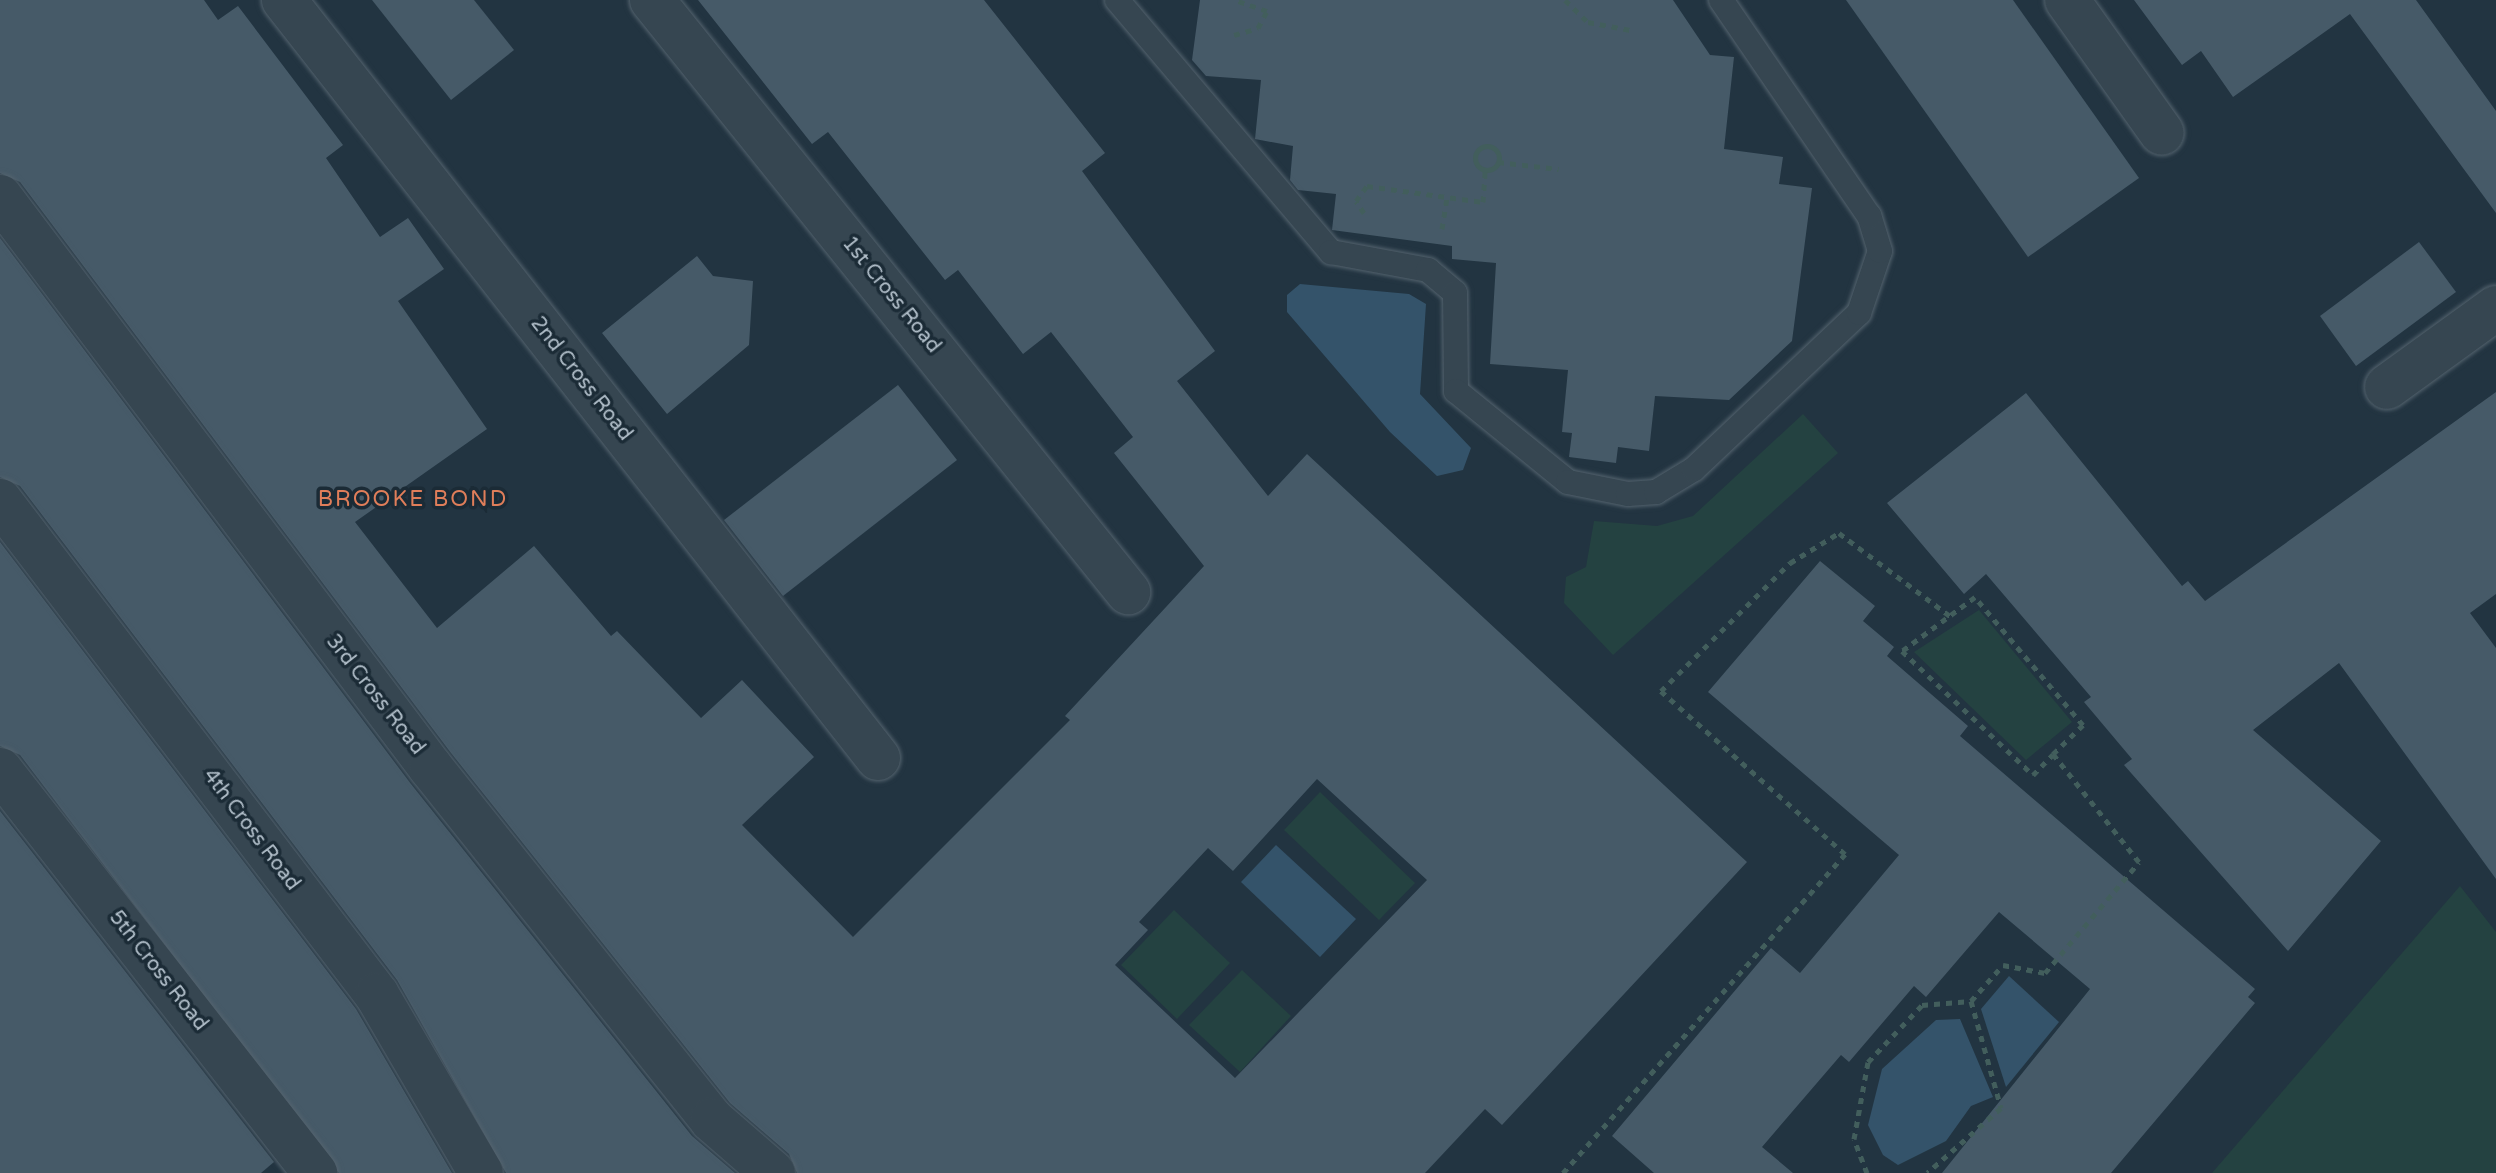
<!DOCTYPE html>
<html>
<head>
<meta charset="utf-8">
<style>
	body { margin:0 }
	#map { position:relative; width:2496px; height:1173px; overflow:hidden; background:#223441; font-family:"Varela Round",sans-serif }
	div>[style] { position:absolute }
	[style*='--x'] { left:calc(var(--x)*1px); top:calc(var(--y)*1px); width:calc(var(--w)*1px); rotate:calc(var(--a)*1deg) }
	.green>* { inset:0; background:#244241 }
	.water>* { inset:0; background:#34536a }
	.building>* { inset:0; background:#465a68 }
	.path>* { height:5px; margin-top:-2.5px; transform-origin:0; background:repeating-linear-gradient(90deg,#425e5c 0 6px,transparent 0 12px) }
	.path>.ring { margin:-2.5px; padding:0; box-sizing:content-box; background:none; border:5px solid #425e5c; border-radius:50% }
	.roads { filter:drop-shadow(0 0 2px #54636e) drop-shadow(0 0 2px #54636e) }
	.lane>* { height:24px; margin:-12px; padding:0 12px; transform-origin:12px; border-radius:12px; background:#364651 }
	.street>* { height:44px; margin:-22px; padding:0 22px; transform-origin:22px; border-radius:22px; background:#364651 }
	span { translate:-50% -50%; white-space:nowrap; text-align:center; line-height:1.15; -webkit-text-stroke:7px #1b2b36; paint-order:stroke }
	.street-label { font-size:20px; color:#b3c0cb }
	.neighbourhood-label { font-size:22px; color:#e07e5a; letter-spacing:2px }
</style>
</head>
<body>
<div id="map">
	<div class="green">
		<i style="clip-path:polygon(1803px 414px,1838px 453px,1613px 655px,1564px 603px,1566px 577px,1586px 567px,1594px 521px,1657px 526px,1693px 516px)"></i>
		<i style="clip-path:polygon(1979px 610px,2072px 722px,2026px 760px,1914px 652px)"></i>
		<i style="clip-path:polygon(1320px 792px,1415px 883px,1379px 920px,1284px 830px)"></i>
		<i style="clip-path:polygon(2460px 886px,2496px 932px,2496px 1173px,2212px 1173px)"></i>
		<i style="clip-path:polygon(1174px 910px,1230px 963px,1177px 1019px,1121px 965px)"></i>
		<i style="clip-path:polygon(1242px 970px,1291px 1016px,1240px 1072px,1189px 1025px)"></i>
	</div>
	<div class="water">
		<i style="clip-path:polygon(1300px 284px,1409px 294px,1426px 304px,1420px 394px,1471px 448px,1463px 470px,1437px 476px,1390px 432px,1287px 312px,1287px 295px)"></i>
		<i style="clip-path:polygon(1276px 845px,1356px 919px,1320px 957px,1241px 882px)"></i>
		<i style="clip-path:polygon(2009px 976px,2059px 1022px,2006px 1087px,1981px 1009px)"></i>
		<i style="clip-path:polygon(1960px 1019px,1993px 1097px,1971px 1106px,1946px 1141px,1898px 1165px,1883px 1155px,1868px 1125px,1882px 1069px,1936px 1020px)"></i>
	</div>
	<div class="building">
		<i style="clip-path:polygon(evenodd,0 0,204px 0,218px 20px,238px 6px,343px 145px,326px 158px,380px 237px,408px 218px,444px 269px,398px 301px,487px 429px,355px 522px,437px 628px,534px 546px,611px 636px,617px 631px,701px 718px,742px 680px,814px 757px,742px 825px,853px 937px,1070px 720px,1065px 716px,1204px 566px,1114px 453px,1133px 437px,1051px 332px,1023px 354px,958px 270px,945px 280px,828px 132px,812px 144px,698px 0,984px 0,1105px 153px,1082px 171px,1215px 351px,1177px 381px,1268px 496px,1307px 454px,1747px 862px,1502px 1125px,1485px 1109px,1425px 1173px,797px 1173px,789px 1154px,730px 1103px,451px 753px,20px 182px,0 173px,0 0,1317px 779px,1427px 880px,1235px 1078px,1115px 965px,1148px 930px,1139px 922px,1208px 848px,1233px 871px,1317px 779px)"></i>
		<i style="clip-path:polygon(372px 0,474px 0,514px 50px,451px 100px)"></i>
		<i style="clip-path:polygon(1200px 0,1673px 0,1710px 55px,1734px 57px,1724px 149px,1783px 157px,1779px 184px,1812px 188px,1792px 341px,1729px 400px,1655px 396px,1649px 451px,1618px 447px,1616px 463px,1569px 457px,1572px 433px,1562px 432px,1568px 370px,1490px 364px,1496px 263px,1452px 259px,1452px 246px,1332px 230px,1336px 194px,1298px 190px,1290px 180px,1293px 146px,1255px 139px,1261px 80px,1206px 76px,1192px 60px)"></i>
		<i style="clip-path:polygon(1846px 0,2013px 0,2139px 178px,2028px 257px)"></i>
		<i style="clip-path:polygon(2134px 0,2416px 0,2496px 111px,2496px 213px,2350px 14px,2233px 97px,2201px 51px,2182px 65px)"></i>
		<i style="clip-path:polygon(0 238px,411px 784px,692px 1136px,735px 1173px,506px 1173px,397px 980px,20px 486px,0 477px)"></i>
		<i style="clip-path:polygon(2419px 242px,2456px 292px,2356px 366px,2320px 316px)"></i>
		<i style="clip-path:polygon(697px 256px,713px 276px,753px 281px,749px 345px,667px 414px,602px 333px)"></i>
		<i style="clip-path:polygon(898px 385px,957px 460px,783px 596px,724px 520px)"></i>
		<i style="clip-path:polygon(2496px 392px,2496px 594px,2470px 613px,2496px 648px,2496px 879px,2339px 663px,2253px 730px,2381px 841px,2288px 951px,2124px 765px,2132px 759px,2084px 702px,2091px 697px,1986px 574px,1964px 594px,1887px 503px,2026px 393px,2182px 586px,2188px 581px,2205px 601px)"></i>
		<i style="clip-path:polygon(0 542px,356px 1009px,452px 1173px,339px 1173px,20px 755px,0 746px)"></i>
		<i style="clip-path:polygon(1820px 561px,1875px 606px,1863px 621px,1894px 647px,1887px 656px,1968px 726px,1960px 736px,2255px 989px,2248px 997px,2255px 1003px,2111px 1173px,1942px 1173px,2090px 989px,1999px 912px,1926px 997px,1914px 986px,1849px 1062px,1841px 1055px,1762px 1147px,1793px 1173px,1654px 1173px,1612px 1136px,1771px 948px,1800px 973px,1899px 855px,1708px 692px)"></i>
		<i style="clip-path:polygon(0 811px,274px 1162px,261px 1173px,0 1173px)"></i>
	</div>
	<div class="path">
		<i style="--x:1565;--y:0;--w:32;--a:44"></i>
		<i style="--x:1588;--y:22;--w:43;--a:10.8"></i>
		<i style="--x:1234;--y:35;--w:25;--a:-16"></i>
		<i style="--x:1258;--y:28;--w:19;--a:-62"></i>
		<i style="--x:1267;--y:11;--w:34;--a:-161"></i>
		<i class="ring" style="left:1475px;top:146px;width:19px;height:19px"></i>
		<i style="--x:1498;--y:162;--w:61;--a:6.5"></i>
		<i style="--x:1364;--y:213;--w:14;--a:-124"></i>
		<i style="--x:1356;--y:201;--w:19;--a:-54"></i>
		<i style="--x:1367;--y:186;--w:117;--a:7.9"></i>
		<i style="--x:1483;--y:202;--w:32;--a:-86"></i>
		<i style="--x:1442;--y:229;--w:32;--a:-81"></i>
		<i style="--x:1971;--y:1001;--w:48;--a:-48.4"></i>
		<i style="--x:2003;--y:965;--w:43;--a:10.8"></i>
		<i style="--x:2045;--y:973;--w:145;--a:-49.7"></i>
		<i style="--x:2139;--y:862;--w:138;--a:-128.5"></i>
		<i style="--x:2053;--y:754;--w:42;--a:-44"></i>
		<i style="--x:2083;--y:725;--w:167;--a:-130.2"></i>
		<i style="--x:1975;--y:597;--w:91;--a:143.5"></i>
		<i style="--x:1902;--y:651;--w:180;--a:43.4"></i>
		<i style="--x:2033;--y:775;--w:29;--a:-46"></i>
		<i style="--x:1563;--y:1173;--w:426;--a:-48.5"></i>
		<i style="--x:1845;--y:854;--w:246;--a:-138.5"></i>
		<i style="--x:1661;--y:691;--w:182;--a:-44.8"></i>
		<i style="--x:1790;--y:563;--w:57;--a:-31.5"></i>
		<i style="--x:1839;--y:533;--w:139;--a:36.8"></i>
		<i style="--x:1867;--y:1173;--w:36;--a:-111"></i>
		<i style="--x:1854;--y:1139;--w:78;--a:-79.7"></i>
		<i style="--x:1868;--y:1062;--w:79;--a:-46.5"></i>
		<i style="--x:1922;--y:1005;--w:49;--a:-4.7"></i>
		<i style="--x:1971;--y:1001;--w:111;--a:74.3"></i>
		<i style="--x:2001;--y:1108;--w:98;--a:138.7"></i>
	</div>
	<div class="roads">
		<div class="lane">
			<i style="--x:1117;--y:0;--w:331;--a:49.7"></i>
			<i style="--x:1331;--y:252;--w:99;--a:10.5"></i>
			<i style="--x:1428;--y:270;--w:35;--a:40"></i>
			<i style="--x:1455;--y:293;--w:98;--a:89.4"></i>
			<i style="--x:1456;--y:391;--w:144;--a:39.1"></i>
			<i style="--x:1568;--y:482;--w:61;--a:11.3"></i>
			<i style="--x:1628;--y:494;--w:28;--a:-4"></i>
			<i style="--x:1656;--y:492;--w:44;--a:-31.2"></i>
			<i style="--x:1694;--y:469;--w:227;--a:-43.4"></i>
			<i style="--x:1859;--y:313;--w:65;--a:-71.3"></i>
			<i style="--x:1880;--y:251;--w:37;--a:-107"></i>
			<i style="--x:1869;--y:216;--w:262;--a:-124.4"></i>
		</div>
		<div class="street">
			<i style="--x:284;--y:0;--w:963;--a:51.92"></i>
			<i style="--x:652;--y:0;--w:760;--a:51.2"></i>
			<i style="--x:2067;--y:0;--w:163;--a:54.5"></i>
			<i style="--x:0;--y:197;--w:715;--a:52.95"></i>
			<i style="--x:431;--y:768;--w:450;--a:51.4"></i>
			<i style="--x:712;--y:1120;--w:81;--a:41"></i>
			<i style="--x:2387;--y:387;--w:135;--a:-35.9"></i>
			<i style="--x:0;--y:501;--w:621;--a:52.65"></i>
			<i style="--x:377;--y:995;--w:206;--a:59.7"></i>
			<i style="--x:0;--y:770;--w:512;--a:51.99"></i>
		</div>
	</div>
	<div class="street-label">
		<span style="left:891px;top:295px;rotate:51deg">1st Cross Road</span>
		<span style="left:581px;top:379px;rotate:52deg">2nd Cross Road</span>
		<span style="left:375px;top:695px;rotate:52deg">3rd Cross Road</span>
		<span style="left:251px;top:830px;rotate:53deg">4th Cross Road</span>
		<span style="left:158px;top:971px;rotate:52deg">5th Cross Road</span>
	</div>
	<div class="neighbourhood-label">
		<span style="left:413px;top:500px">BROOKE BOND</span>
	</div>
</div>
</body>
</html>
